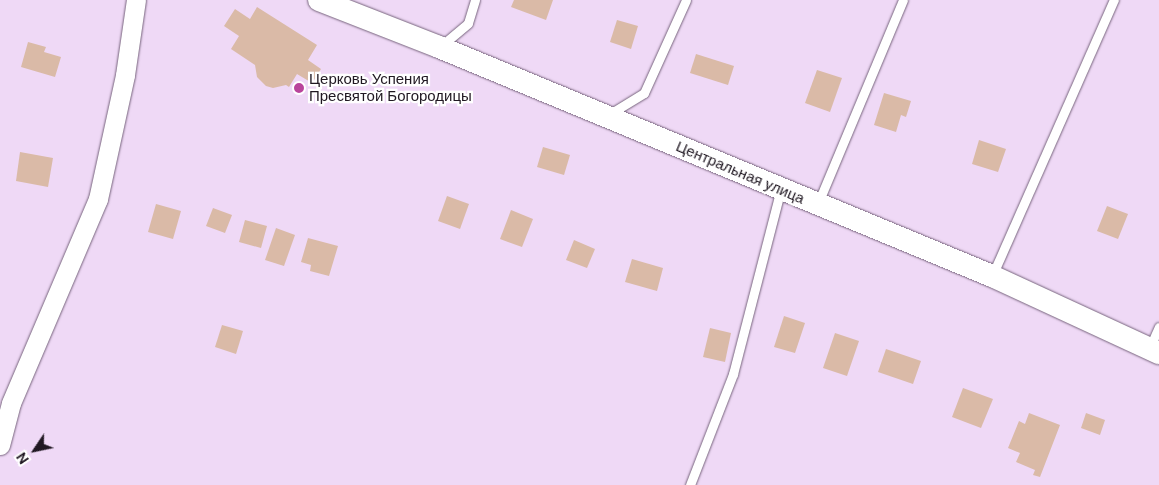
<!DOCTYPE html>
<html>
<head>
<meta charset="utf-8">
<style>
	body { margin:0 }
	#map { position:relative; width:1159px; height:485px; overflow:hidden; background:#efd9f6; font-family:"DM Sans",sans-serif }
	div>[style] { position:absolute }
	[style*='--x'] { left:calc(var(--x)*1px); top:calc(var(--y)*1px); width:calc(var(--w)*1px); rotate:calc(var(--a)*1deg) }
	.building>* { inset:0; background:#dabaa7 }
	.roads { filter:drop-shadow(0 0 1px #77647d) drop-shadow(0 0 1px #77647d) }
	.service>* { height:9px; margin:-4.5px; padding:0 4.5px; transform-origin:4.5px; border-radius:4.5px; background:#fff }
	.minor>* { height:19px; margin:-9.5px; padding:0 9.5px; transform-origin:9.5px; border-radius:9.5px; background:#fff }
	.tertiary>* { height:22px; margin:-11px; padding:0 11px; transform-origin:11px; border-radius:11px; background:#fff }
	.dots>* { width:14px; height:14px; translate:-50% -50%; box-sizing:border-box; border:2px solid #fff; border-radius:50% }
	span { translate:-50% -50%; white-space:nowrap; text-align:center; line-height:1.15; -webkit-text-stroke:4.5px #fff; paint-order:stroke }
	.poi-label { font-size:15px; color:#201822 }
	.left { translate:0 -50%; text-align:left }
	.street-label { font-size:15px; color:#201822 }
	.north { position:absolute; left:10px; top:425px; width:50px; height:50px; -webkit-text-stroke:4px #fff; paint-order:stroke; rotate:236deg; font-size:14px; font-weight:700; line-height:20px; text-align:center; color:#201822 }
	.north::after { content:''; display:block; margin:auto; width:18px; height:22px; background:#201822; clip-path:polygon(50% 0,100% 100%,50% 72%,0 100%) }
</style>
</head>
<body>
<div id="map">
	<div class="building">
		<i style="clip-path:polygon(514px 0,553px 0,546px 20px,511px 7px)"></i>
		<i style="clip-path:polygon(257px 7px,317px 45px,308px 60px,321px 69px,312px 83px,297px 74px,289px 87px,286px 85px,273px 88px,266px 86px,257px 77px,255px 65px,231px 49px,239px 36px,224px 26px,235px 9px,250px 19px)"></i>
		<i style="clip-path:polygon(617px 20px,638px 26px,631px 49px,610px 42px)"></i>
		<i style="clip-path:polygon(28px 42px,46px 47px,44px 52px,61px 57px,55px 77px,21px 67px)"></i>
		<i style="clip-path:polygon(696px 54px,734px 66px,728px 85px,690px 73px)"></i>
		<i style="clip-path:polygon(817px 70px,842px 78px,830px 112px,805px 103px)"></i>
		<i style="clip-path:polygon(884px 93px,911px 101px,906px 117px,901px 115px,896px 132px,874px 125px)"></i>
		<i style="clip-path:polygon(979px 140px,1006px 149px,998px 172px,972px 164px)"></i>
		<i style="clip-path:polygon(543px 147px,570px 155px,564px 175px,537px 167px)"></i>
		<i style="clip-path:polygon(20px 152px,53px 158px,48px 187px,16px 181px)"></i>
		<i style="clip-path:polygon(447px 196px,469px 204px,460px 229px,438px 221px)"></i>
		<i style="clip-path:polygon(156px 204px,181px 211px,173px 239px,148px 232px)"></i>
		<i style="clip-path:polygon(1107px 206px,1128px 214px,1118px 239px,1097px 231px)"></i>
		<i style="clip-path:polygon(213px 208px,232px 215px,225px 233px,206px 226px)"></i>
		<i style="clip-path:polygon(511px 210px,533px 219px,522px 247px,500px 239px)"></i>
		<i style="clip-path:polygon(245px 220px,267px 226px,261px 248px,239px 242px)"></i>
		<i style="clip-path:polygon(276px 228px,295px 235px,284px 266px,265px 260px)"></i>
		<i style="clip-path:polygon(308px 238px,338px 246px,329px 276px,310px 271px,311px 265px,301px 262px)"></i>
		<i style="clip-path:polygon(574px 240px,595px 249px,587px 268px,566px 260px)"></i>
		<i style="clip-path:polygon(632px 259px,663px 268px,657px 291px,625px 282px)"></i>
		<i style="clip-path:polygon(784px 316px,805px 323px,795px 353px,774px 347px)"></i>
		<i style="clip-path:polygon(222px 325px,243px 331px,236px 354px,215px 347px)"></i>
		<i style="clip-path:polygon(710px 328px,731px 333px,725px 362px,703px 357px)"></i>
		<i style="clip-path:polygon(835px 333px,859px 341px,847px 376px,823px 368px)"></i>
		<i style="clip-path:polygon(886px 349px,921px 361px,913px 384px,878px 372px)"></i>
		<i style="clip-path:polygon(963px 388px,993px 399px,981px 428px,952px 417px)"></i>
		<i style="clip-path:polygon(1029px 413px,1060px 425px,1040px 477px,1033px 475px,1035px 470px,1016px 462px,1020px 453px,1008px 448px,1019px 421px,1025px 424px)"></i>
		<i style="clip-path:polygon(1086px 413px,1105px 420px,1100px 435px,1081px 428px)"></i>
	</div>
	<div class="roads">
		<div class="service">
			<i style="--x:441;--y:46;--w:35;--a:-40"></i>
			<i style="--x:468;--y:23;--w:24;--a:-73"></i>
			<i style="--x:608;--y:115;--w:42;--a:-31.4"></i>
			<i style="--x:644;--y:93;--w:102;--a:-65.7"></i>
			<i style="--x:818;--y:203;--w:220;--a:-67.3"></i>
			<i style="--x:992;--y:276;--w:302;--a:-66.2"></i>
			<i style="--x:1149;--y:349;--w:24;--a:-66"></i>
			<i style="--x:690;--y:485;--w:119;--a:-68.8"></i>
			<i style="--x:733;--y:374;--w:191;--a:-75.5"></i>
		</div>
		<div class="minor">
			<i style="--x:0;--y:445;--w:43;--a:-75.3"></i>
			<i style="--x:11;--y:403;--w:222;--a:-66.9"></i>
			<i style="--x:98;--y:199;--w:127;--a:-77.7"></i>
			<i style="--x:125;--y:75;--w:76;--a:-81.7"></i>
		</div>
		<div class="tertiary">
			<i style="--x:319;--y:0;--w:129;--a:21.4"></i>
			<i style="--x:439;--y:47;--w:599;--a:22.49"></i>
			<i style="--x:992;--y:276;--w:184;--a:24.8"></i>
		</div>
	</div>
	<div class="dots">
		<i style="left:299px;top:88px;background:#b9449c"></i>
	</div>
	<div class="poi-label">
		<span class="left" style="left:309px;top:88px">Церковь Успения<br>Пресвятой Богородицы</span>
	</div>
	<div class="street-label">
		<span style="left:740px;top:173px;rotate:23deg">Центральная улица</span>
	</div>
	<div class="north">N</div>
</div>
</body>
</html>
